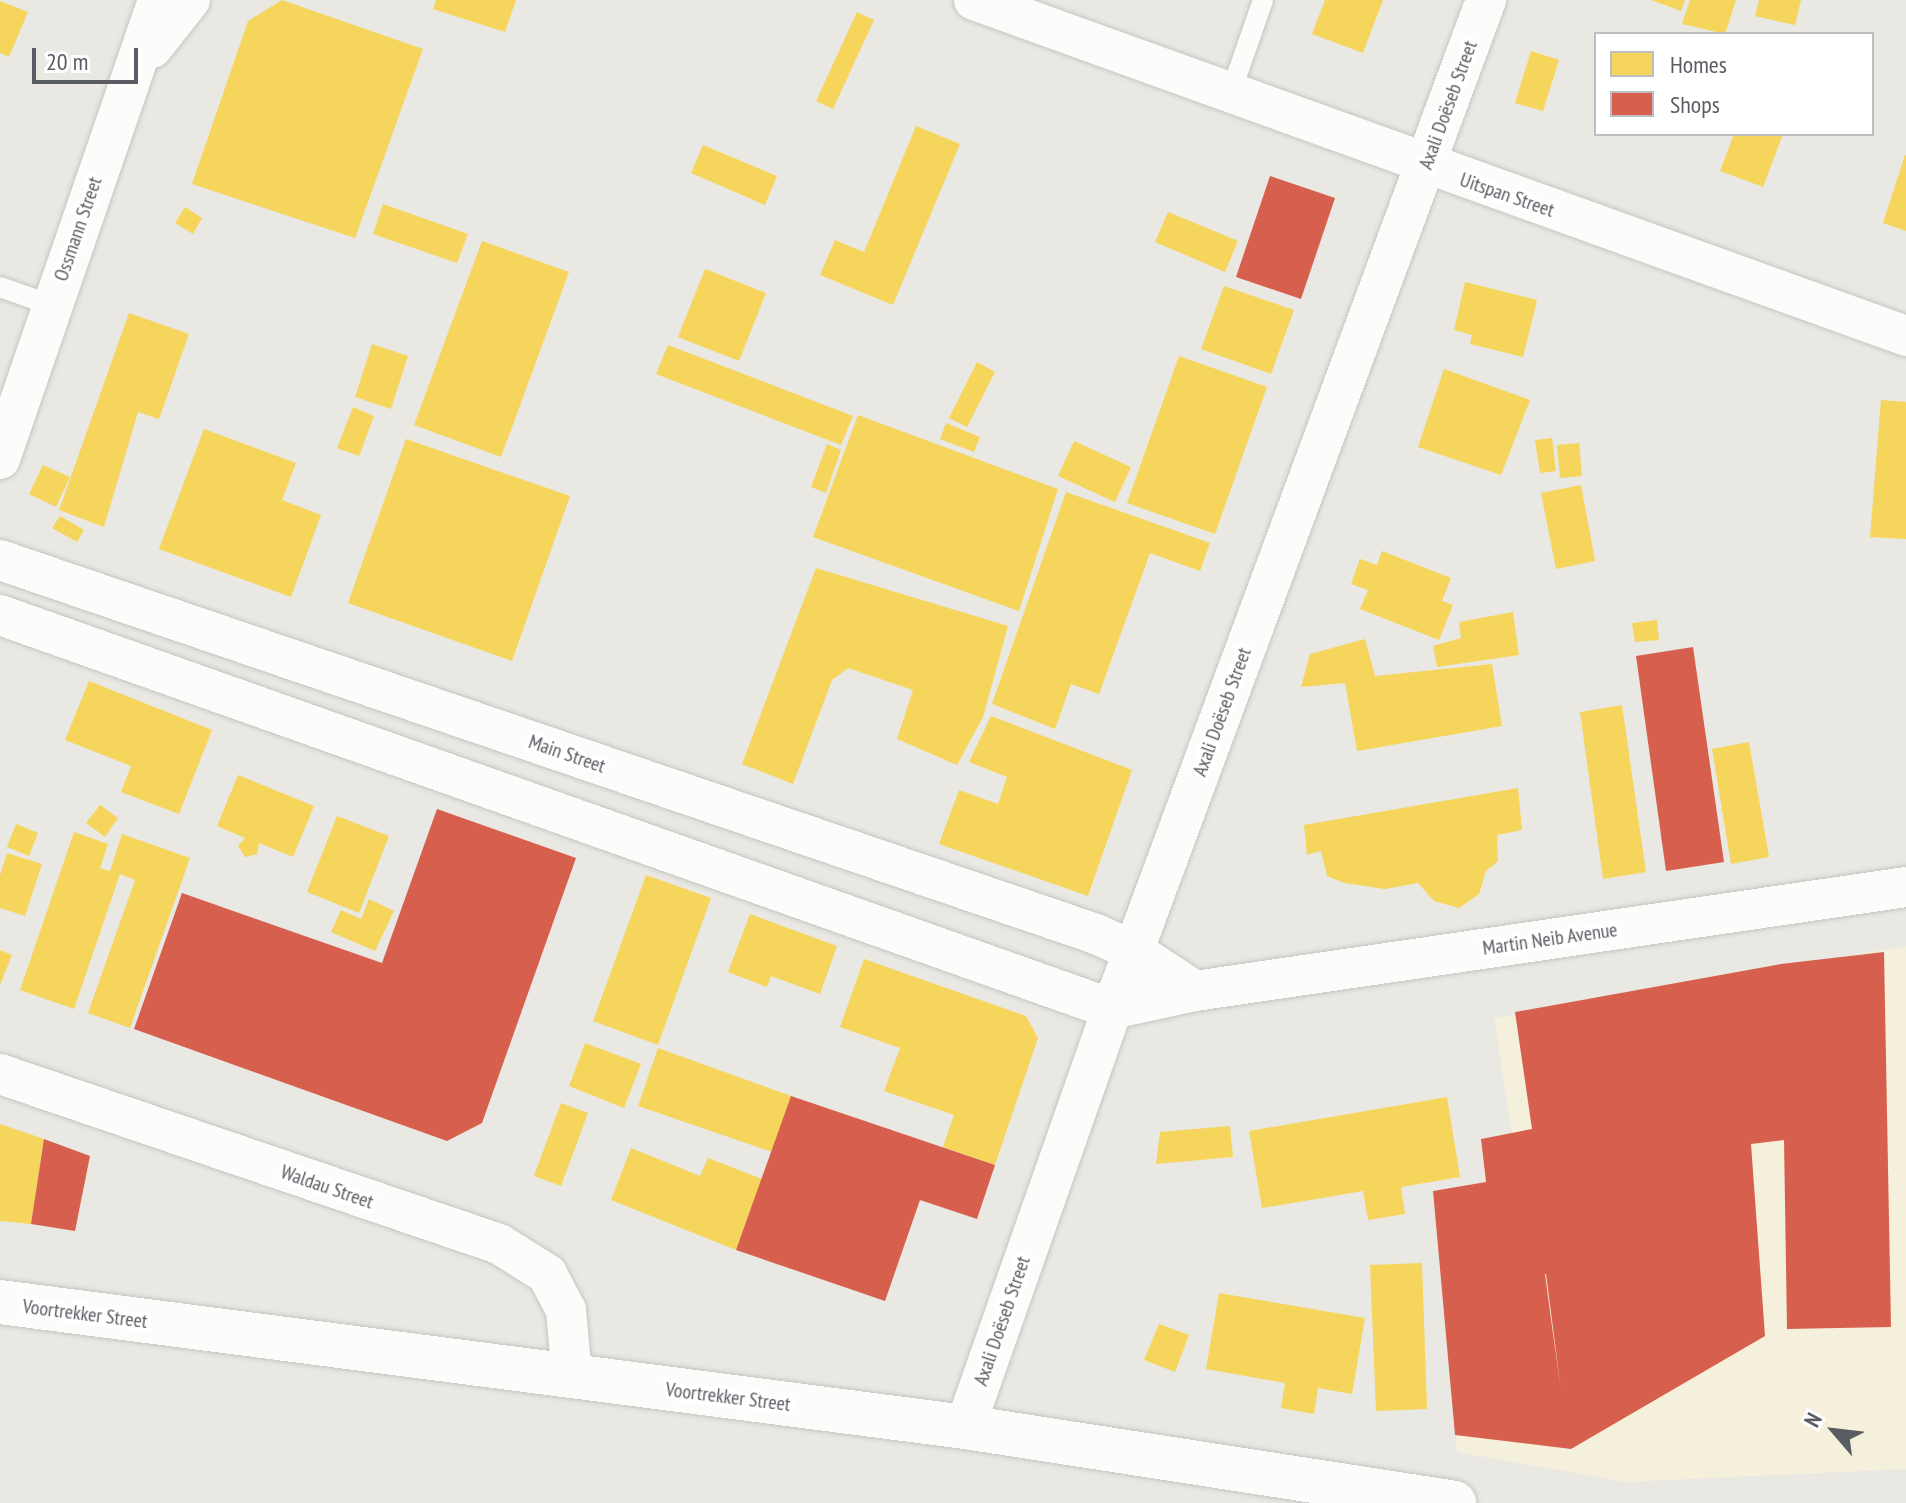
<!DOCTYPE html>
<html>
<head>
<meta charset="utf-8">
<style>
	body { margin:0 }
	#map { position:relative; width:1906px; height:1503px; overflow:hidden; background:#e9e8e3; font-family:"PT Sans Narrow",sans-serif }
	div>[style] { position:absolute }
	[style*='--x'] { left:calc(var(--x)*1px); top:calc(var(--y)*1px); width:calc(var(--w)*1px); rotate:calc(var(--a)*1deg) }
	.commercial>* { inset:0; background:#f5f0db }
	.homes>* { inset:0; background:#f6d55c }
	.shops>* { inset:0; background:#d6604d }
	.roads { filter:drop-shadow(0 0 2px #c5c5c4) drop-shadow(0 0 2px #c5c5c4) }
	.lane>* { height:20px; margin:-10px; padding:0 10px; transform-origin:10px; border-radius:10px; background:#fcfcfb }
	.street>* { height:40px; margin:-20px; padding:0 20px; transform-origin:20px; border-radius:20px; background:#fcfcfb }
	.secondary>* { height:44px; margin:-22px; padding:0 22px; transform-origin:22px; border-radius:22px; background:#fcfcfb }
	span { translate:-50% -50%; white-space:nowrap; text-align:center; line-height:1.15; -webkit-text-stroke:8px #fff; paint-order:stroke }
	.street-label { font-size:20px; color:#595c62 }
	.legend { position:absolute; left:1594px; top:32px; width:280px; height:104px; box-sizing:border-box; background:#fff; border:2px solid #bdbec0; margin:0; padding:10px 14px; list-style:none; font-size:24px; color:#595c62 }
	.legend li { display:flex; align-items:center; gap:16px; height:40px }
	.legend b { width:40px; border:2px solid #bdbec0 }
	.north { position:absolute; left:1794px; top:1391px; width:80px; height:80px; -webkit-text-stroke:6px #fff; paint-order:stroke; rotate:298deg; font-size:22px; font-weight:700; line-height:32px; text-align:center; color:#595c62 }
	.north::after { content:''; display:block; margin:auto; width:28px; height:36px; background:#595c62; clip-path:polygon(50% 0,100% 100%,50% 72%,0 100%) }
	.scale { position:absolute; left:32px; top:48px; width:106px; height:36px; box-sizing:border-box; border:4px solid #595c62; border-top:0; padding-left:10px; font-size:24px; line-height:28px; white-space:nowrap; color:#595c62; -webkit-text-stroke:6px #fff; paint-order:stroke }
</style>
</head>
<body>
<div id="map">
	<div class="commercial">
		<i style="clip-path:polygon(1906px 946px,1906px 1469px,1626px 1482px,1457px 1452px,1433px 1191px,1485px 1182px,1481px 1139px,1512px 1133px,1494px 1018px)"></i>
	</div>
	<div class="homes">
		<i style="clip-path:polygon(282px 0,423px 49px,355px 238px,192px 184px,248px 21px)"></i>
		<i style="clip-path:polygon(436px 0,516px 0,505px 32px,433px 9px)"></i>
		<i style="clip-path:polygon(1325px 0,1383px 0,1363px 53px,1312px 34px)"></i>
		<i style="clip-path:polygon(1651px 0,1685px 0,1681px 11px)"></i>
		<i style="clip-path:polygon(1690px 0,1736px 0,1725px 34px,1682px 24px)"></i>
		<i style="clip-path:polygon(1759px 0,1801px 0,1795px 25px,1755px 16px)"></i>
		<i style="clip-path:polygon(0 1px,28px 12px,9px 57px,0 53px)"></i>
		<i style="clip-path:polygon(857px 12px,874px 20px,833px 109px,816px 101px)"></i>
		<i style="clip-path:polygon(1531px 51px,1559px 60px,1543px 111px,1515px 103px)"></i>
		<i style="clip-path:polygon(916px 126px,960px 144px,893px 305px,820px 275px,835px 240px,864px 252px)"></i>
		<i style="clip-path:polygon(1734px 134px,1783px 134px,1763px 187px,1720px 171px)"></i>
		<i style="clip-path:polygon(703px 145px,777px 176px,765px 205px,691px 173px)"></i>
		<i style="clip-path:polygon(1905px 155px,1906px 156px,1906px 231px,1883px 223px)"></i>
		<i style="clip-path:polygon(383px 204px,468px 234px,457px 263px,373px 234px)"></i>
		<i style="clip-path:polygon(185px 207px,202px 218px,193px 234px,175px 223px)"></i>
		<i style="clip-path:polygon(1168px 212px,1238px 241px,1225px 272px,1155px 242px)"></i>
		<i style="clip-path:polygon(482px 241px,569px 272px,501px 457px,414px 425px)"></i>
		<i style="clip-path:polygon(705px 269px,766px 293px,739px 361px,678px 337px)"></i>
		<i style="clip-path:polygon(1465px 282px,1537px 300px,1523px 357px,1470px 344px,1472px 335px,1454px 330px)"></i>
		<i style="clip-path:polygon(1224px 286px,1294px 310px,1271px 374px,1201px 349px)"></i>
		<i style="clip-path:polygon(129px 313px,189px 334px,159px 419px,138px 412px,104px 527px,59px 510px)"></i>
		<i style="clip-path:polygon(372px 344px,408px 356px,391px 409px,355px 397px)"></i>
		<i style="clip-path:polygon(668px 345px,853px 416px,841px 445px,656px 374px)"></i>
		<i style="clip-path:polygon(1179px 356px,1267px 387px,1215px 534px,1127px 503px)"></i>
		<i style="clip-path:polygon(977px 362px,995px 372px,967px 427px,949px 418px)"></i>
		<i style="clip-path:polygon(1444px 369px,1530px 400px,1501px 475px,1418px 447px)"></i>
		<i style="clip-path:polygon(1881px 400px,1906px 402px,1906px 539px,1870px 537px)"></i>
		<i style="clip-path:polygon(353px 407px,374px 416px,359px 456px,337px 448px)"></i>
		<i style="clip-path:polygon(858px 415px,1058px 489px,1019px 611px,813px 537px)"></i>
		<i style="clip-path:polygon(946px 423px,980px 437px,974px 452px,940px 439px)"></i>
		<i style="clip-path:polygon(204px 429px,296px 463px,282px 500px,321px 515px,291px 597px,159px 549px)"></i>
		<i style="clip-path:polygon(1552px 438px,1556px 471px,1540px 473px,1535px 440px)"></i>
		<i style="clip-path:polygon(406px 439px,570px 496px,512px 661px,348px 603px)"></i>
		<i style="clip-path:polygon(1074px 441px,1131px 467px,1115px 502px,1058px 476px)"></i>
		<i style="clip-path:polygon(1579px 443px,1582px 476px,1560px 478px,1557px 445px)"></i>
		<i style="clip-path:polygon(827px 444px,841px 450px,826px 493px,811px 487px)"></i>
		<i style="clip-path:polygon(43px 465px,70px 477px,56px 507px,29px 494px)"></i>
		<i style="clip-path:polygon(1581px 485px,1595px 561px,1556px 569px,1541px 493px)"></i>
		<i style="clip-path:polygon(1066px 492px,1210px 543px,1200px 571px,1150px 553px,1099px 694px,1071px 684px,1055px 729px,992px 704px)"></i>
		<i style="clip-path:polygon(60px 516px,84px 530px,77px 542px,52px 528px)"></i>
		<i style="clip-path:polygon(1382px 551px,1451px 578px,1442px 601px,1453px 605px,1439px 640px,1360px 609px,1368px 590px,1351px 584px,1360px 559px,1377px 565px)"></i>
		<i style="clip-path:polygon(816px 568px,1008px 626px,983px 717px,957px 765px,897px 739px,913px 690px,848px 668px,832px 680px,793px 784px,742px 764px)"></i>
		<i style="clip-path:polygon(1513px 612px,1519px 655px,1437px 667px,1433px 646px,1461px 638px,1459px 622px)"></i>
		<i style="clip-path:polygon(1657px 620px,1659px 640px,1635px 642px,1632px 623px)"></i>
		<i style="clip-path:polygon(1365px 639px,1375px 676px,1492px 664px,1502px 726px,1357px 751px,1345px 683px,1301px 687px,1310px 654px)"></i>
		<i style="clip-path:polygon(89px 681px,212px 730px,179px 814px,121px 792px,131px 766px,65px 740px)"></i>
		<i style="clip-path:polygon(1622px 705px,1646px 872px,1603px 879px,1580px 712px)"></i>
		<i style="clip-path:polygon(991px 716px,1132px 770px,1088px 896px,939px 844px,959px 790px,998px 804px,1007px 777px,969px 762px)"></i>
		<i style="clip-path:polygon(1749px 742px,1769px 857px,1731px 864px,1712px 749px)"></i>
		<i style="clip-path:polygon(238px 775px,314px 806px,293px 857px,259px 843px,257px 854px,245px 857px,238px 846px,245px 838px,217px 826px)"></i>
		<i style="clip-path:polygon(1518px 788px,1522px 830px,1497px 835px,1498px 861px,1486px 871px,1479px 894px,1459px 908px,1434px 901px,1418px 883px,1385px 889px,1344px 883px,1327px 876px,1321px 851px,1307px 855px,1304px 825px)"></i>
		<i style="clip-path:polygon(100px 805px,118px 818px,105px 837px,86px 823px)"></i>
		<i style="clip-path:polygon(337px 816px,389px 836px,359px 913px,307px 892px)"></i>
		<i style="clip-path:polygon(16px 824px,38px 833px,29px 856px,7px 847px)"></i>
		<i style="clip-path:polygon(74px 832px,108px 844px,100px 868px,110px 871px,122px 834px,190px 858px,130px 1028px,88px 1013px,135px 880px,120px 874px,74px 1009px,20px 990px)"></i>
		<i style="clip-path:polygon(7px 853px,42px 864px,25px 916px,0 908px,0 875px)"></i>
		<i style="clip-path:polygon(646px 875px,711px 898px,658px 1045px,593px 1021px)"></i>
		<i style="clip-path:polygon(369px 899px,394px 911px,375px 951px,331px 932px,341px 910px,361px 919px)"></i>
		<i style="clip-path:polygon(750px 914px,837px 946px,820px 994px,771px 976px,767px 987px,728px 972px)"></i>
		<i style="clip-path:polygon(0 950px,12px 955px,0 985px)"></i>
		<i style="clip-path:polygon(864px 959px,1026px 1016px,1038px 1038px,995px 1165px,943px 1147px,954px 1115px,884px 1091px,900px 1048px,840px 1027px)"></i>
		<i style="clip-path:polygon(585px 1043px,641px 1064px,624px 1108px,569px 1086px)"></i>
		<i style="clip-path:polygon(658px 1048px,791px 1096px,772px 1152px,638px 1106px)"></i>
		<i style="clip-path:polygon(1447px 1097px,1460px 1177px,1401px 1187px,1405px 1214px,1368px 1220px,1363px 1191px,1262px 1208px,1249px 1131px)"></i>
		<i style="clip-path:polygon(561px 1103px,588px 1113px,561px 1186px,534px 1176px)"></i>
		<i style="clip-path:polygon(0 1124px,44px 1139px,31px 1224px,0 1221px)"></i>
		<i style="clip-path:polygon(1230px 1126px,1233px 1157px,1156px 1164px,1160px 1132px)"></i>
		<i style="clip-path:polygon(631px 1148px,700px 1176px,708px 1158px,762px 1179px,736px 1250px,611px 1200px)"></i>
		<i style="clip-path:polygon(1422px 1263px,1427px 1409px,1376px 1411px,1370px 1265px)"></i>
		<i style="clip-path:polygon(1219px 1293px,1365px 1318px,1352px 1394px,1318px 1388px,1314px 1414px,1281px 1408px,1285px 1383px,1206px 1369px)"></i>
		<i style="clip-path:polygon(1159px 1324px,1189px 1335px,1175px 1372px,1144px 1360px)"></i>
	</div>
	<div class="shops">
		<i style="clip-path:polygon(1270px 176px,1335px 198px,1301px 299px,1236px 277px)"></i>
		<i style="clip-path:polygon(1693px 647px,1724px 862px,1666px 871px,1636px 656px)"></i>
		<i style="clip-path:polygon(437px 809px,576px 858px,482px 1123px,447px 1141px,134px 1029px,182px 893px,382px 963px)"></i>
		<i style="clip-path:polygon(evenodd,1884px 952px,1891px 1327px,1787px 1329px,1784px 1140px,1751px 1144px,1765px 1336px,1571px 1449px,1455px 1435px,1433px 1191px,1486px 1182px,1481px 1139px,1532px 1129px,1515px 1012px,1781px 964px,1884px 952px,1545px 1274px,1546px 1274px,1561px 1390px,1551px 1319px,1545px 1274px)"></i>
		<i style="clip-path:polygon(791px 1096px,995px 1165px,977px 1219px,920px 1200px,885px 1301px,736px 1250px)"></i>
		<i style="clip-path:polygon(44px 1139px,90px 1156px,75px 1231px,31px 1224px)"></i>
	</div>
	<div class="roads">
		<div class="lane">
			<i style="--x:1231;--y:92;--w:97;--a:-70.8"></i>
			<i style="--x:0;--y:287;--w:54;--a:19.4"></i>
		</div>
		<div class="street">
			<i style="--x:974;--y:0;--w:991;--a:19.82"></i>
			<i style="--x:152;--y:48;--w:61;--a:-51.6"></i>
			<i style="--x:0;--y:459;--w:485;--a:-71"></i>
			<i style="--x:0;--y:560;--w:1158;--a:18.84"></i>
			<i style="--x:1096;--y:934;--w:42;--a:24.1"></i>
			<i style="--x:1134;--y:951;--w:73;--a:33.3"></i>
			<i style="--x:0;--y:615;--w:1180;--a:19.51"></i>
			<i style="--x:1112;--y:1009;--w:85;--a:-12.2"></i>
			<i style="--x:1195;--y:991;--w:719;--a:-8.32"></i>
			<i style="--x:0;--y:1074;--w:527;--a:18.81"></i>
			<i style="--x:499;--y:1244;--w:57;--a:32"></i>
			<i style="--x:547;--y:1274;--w:41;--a:62.2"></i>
			<i style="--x:566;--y:1310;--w:67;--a:84.9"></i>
			<i style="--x:965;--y:1427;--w:443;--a:-70.6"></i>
			<i style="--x:1112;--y:1009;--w:1076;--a:-69.66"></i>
		</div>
		<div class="secondary">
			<i style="--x:0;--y:1302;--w:973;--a:7.38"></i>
			<i style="--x:965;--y:1427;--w:495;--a:8.8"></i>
		</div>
	</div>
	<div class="street-label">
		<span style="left:1448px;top:105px;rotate:-70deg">Axali Doëseb Street</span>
		<span style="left:1507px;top:195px;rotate:19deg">Uitspan Street</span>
		<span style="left:78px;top:229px;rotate:-71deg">Ossmann Street</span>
		<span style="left:1222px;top:712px;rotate:-70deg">Axali Doëseb Street</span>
		<span style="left:567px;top:754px;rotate:19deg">Main Street</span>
		<span style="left:1550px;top:939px;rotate:-8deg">Martin Neib Avenue</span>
		<span style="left:327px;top:1187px;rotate:19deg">Waldau Street</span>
		<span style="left:85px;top:1314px;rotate:7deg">Voortrekker Street</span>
		<span style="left:1002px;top:1321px;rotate:-71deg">Axali Doëseb Street</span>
		<span style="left:728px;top:1397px;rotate:7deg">Voortrekker Street</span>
	</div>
	<ul class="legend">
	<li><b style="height:22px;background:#f6d55c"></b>Homes</li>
	<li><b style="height:22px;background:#d6604d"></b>Shops</li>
	</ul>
	<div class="north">N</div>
	<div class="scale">20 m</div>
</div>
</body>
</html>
